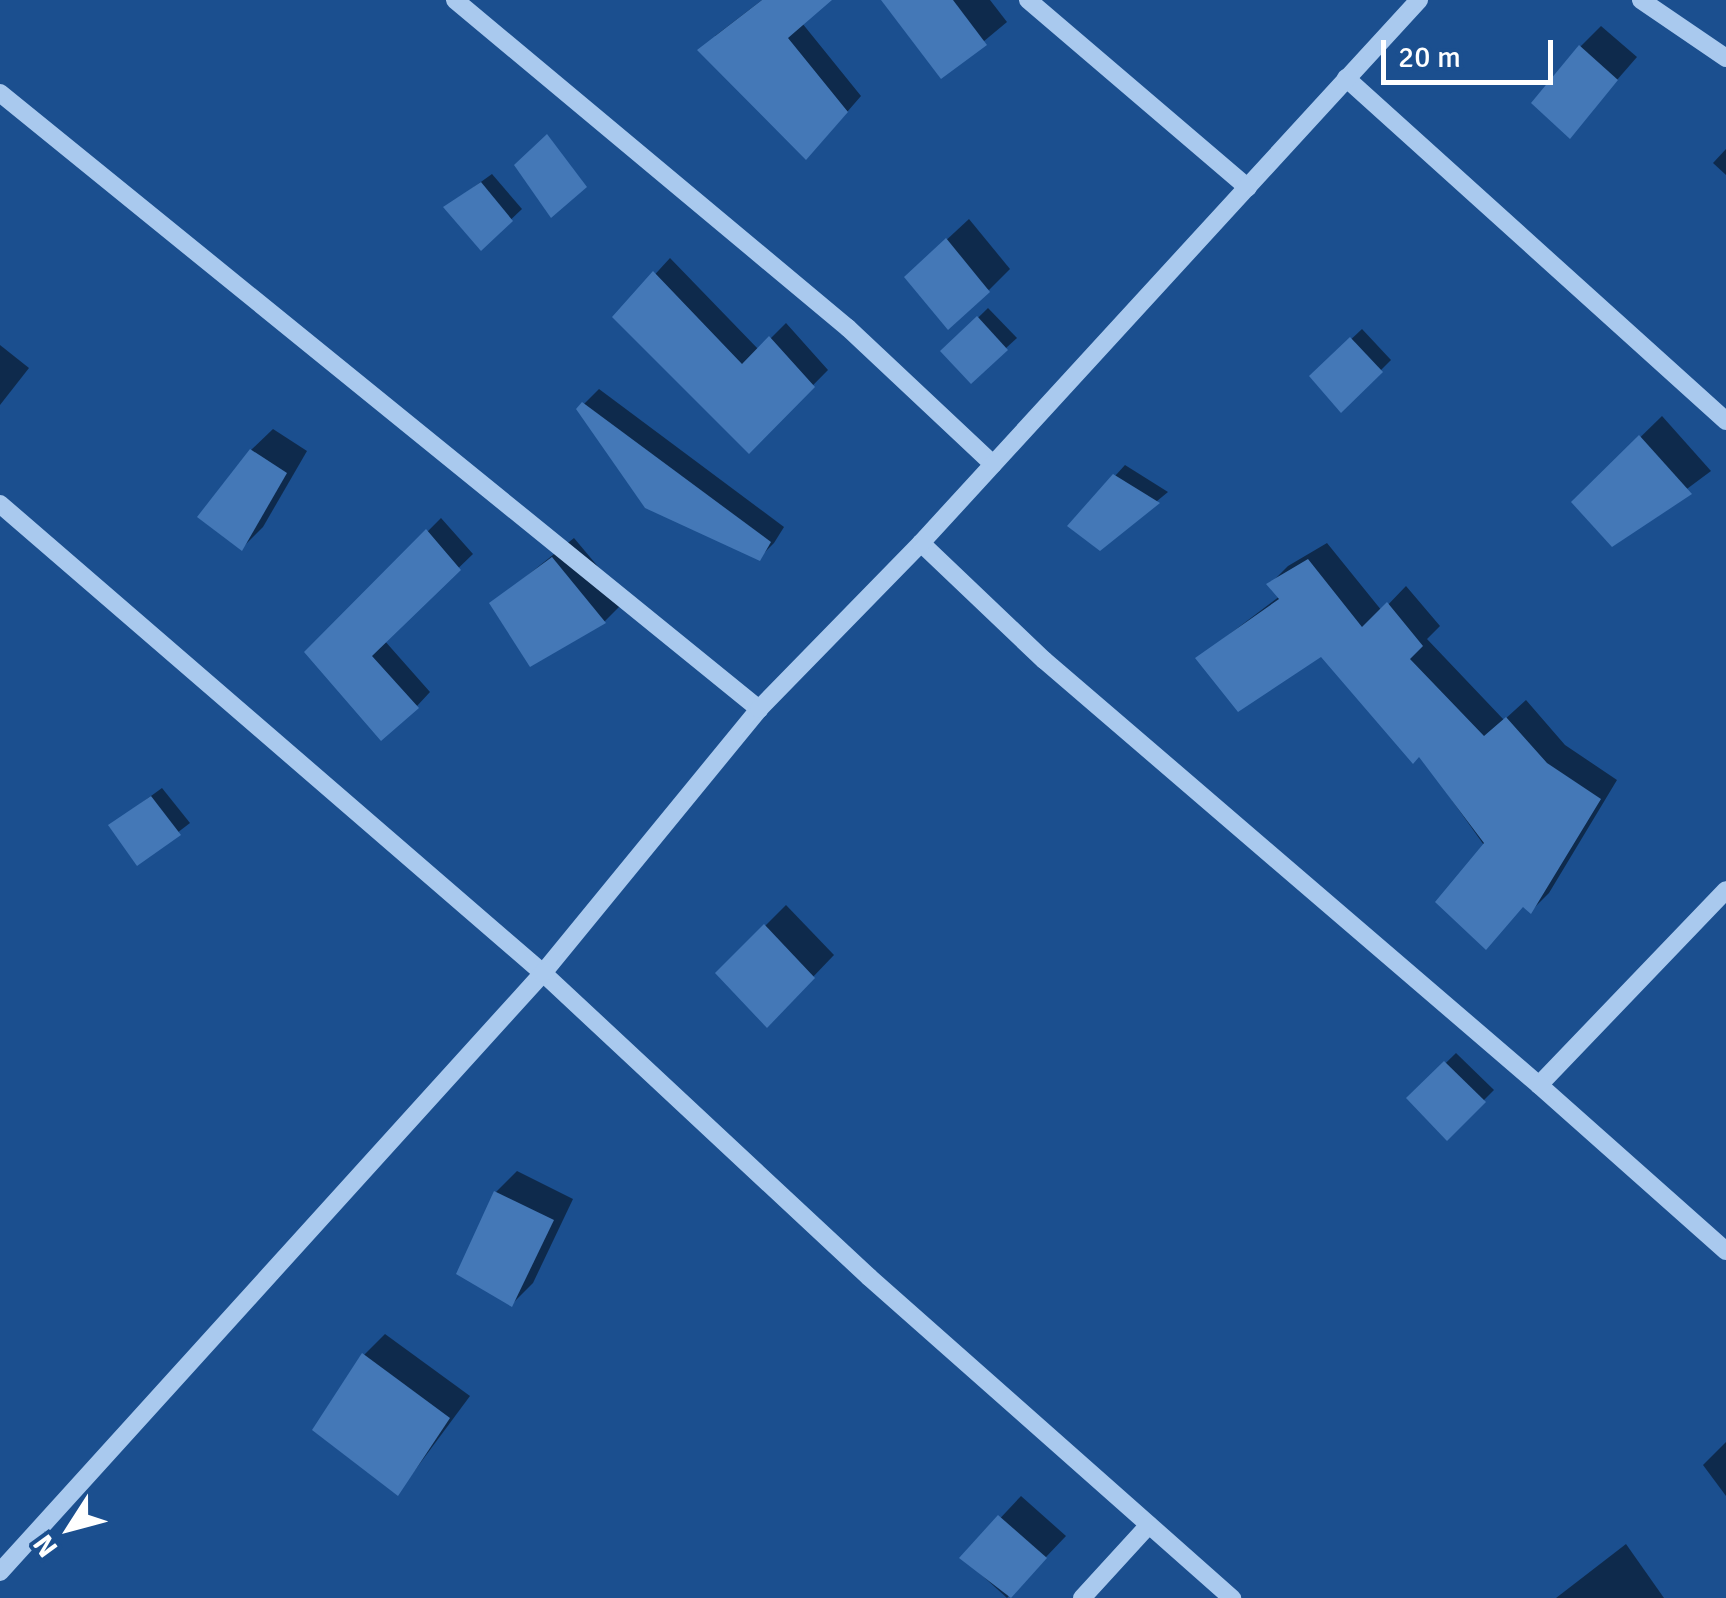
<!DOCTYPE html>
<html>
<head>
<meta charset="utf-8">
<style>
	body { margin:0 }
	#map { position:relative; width:1726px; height:1598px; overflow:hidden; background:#1b4f8f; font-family:Signika,sans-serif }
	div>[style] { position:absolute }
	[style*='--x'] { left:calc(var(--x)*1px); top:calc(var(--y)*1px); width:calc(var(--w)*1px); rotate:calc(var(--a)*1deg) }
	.shadow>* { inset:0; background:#0007 }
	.building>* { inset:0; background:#4478b7 }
	.minor>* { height:18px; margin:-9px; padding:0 9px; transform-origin:9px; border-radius:9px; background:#a9c9ee }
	span { translate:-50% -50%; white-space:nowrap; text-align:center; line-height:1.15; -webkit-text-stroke:9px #1b4f8f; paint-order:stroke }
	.north { position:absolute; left:20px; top:1478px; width:100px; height:100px; -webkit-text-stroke:8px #1b4f8f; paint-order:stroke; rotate:234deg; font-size:28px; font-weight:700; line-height:40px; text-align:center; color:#fff }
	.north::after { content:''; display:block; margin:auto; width:35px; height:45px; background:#fff; clip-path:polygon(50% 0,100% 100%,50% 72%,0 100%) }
	.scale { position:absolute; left:1381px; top:40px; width:172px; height:45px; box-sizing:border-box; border:5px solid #fff; border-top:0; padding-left:12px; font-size:30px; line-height:35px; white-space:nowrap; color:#fff; -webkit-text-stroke:8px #1b4f8f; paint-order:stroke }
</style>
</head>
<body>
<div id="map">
	<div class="shadow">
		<i style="clip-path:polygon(762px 0,828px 0,802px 23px,861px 96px,821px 142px,715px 36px)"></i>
		<i style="clip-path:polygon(916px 0,990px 0,1007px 22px,942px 76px)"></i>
		<i style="clip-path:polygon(1601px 26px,1637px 57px,1569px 135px,1580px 47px)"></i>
		<i style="clip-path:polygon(1726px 149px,1726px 175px,1713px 163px)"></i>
		<i style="clip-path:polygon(492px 174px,522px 209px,481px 248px,446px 207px)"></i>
		<i style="clip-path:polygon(969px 219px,1010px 269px,989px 290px,928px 257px)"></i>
		<i style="clip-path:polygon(670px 258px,759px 350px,786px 323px,828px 370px,749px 450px,616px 317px)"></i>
		<i style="clip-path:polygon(988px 308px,1017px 338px,971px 380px,944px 351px)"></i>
		<i style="clip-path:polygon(1362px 329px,1391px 360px,1342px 409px,1312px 376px)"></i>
		<i style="clip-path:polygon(0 345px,29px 368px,0 405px)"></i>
		<i style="clip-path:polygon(599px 389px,784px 527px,774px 543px,759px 558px,579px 409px)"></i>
		<i style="clip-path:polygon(1662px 416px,1711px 471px,1613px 544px,1574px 502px)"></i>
		<i style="clip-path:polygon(273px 429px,307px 451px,263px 527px,242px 548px,251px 450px)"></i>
		<i style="clip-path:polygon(1125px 465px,1168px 492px,1100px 548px,1115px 476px)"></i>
		<i style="clip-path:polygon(441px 518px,473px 554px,384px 640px,430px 692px,417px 706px,308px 652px)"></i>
		<i style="clip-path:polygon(574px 538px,626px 600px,605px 621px,531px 663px,492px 604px)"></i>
		<i style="clip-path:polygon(1327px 543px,1382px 611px,1406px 586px,1440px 626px,1427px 639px,1504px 720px,1526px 700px,1565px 745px,1617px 780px,1549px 893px,1531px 911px,1419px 754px,1321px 654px,1198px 658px,1280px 596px,1270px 584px,1288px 566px)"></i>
		<i style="clip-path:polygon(162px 788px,190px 823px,138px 863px,111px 825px)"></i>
		<i style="clip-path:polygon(786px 905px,834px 955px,788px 1003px,718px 973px)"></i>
		<i style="clip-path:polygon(1456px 1053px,1494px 1090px,1447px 1137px,1410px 1098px)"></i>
		<i style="clip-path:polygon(517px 1171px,573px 1199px,533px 1283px,512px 1304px,496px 1192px)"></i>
		<i style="clip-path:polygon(385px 1334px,470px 1396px,398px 1493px,364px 1355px)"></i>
		<i style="clip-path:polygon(1726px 1442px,1726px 1496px,1703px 1465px)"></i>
		<i style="clip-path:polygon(1021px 1496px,1066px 1536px,1007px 1598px,963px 1558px)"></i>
		<i style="clip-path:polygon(1626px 1544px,1664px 1598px,1556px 1598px)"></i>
	</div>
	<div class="building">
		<i style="clip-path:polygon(762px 0,832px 0,788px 38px,848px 112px,806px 160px,697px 50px)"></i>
		<i style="clip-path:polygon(881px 0,953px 0,987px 45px,941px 79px)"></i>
		<i style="clip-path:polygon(1579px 45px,1618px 80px,1570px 139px,1531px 103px)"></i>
		<i style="clip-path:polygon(547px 134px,587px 187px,551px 218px,514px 165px)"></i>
		<i style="clip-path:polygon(481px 182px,513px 221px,481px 251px,443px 207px)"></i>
		<i style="clip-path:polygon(946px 238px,990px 292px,948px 330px,904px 277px)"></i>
		<i style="clip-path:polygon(653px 271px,742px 364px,769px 336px,815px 387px,749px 454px,612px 317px)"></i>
		<i style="clip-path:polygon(977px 316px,1008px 350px,971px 384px,940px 351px)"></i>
		<i style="clip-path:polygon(1350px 337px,1383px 372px,1341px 413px,1309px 376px)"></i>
		<i style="clip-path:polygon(582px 402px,771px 542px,760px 561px,645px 508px,576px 409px)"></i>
		<i style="clip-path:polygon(1639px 435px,1692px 494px,1612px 547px,1571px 502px)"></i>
		<i style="clip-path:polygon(250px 449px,287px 473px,242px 551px,197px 517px)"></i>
		<i style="clip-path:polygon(1113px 474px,1160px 503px,1100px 551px,1067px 526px)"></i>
		<i style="clip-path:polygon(426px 529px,461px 570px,372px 656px,419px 708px,381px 741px,304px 652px)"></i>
		<i style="clip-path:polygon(552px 557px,606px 623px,530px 667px,489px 603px)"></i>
		<i style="clip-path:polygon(1308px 559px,1362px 627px,1387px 602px,1423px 646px,1410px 659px,1484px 736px,1506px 717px,1547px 763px,1601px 799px,1531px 914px,1523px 907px,1486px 950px,1435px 902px,1484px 843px,1419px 757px,1413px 764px,1321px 657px,1238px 712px,1195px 658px,1279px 599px,1266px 584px)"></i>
		<i style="clip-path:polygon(151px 796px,181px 835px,137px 866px,108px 825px)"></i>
		<i style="clip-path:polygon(764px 924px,815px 978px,767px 1028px,715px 973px)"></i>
		<i style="clip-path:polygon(1444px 1061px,1486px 1102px,1447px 1141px,1406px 1098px)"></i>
		<i style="clip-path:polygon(494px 1191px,554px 1220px,512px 1307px,456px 1274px)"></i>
		<i style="clip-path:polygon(362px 1353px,450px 1418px,398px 1496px,312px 1430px)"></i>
		<i style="clip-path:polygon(998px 1515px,1047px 1558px,1011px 1598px,959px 1558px)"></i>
	</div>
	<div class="minor">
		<i style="--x:455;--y:0;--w:512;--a:39.85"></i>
		<i style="--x:848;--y:328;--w:199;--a:43.2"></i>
		<i style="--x:1028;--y:0;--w:289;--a:40.5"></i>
		<i style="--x:1641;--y:0;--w:103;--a:34.3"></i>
		<i style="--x:1346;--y:78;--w:512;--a:42.07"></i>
		<i style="--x:0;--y:93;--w:978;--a:39.06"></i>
		<i style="--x:0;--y:504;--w:718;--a:40.82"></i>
		<i style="--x:543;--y:973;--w:446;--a:43"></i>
		<i style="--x:869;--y:1277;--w:485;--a:41.5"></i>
		<i style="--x:921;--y:543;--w:170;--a:43.6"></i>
		<i style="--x:1044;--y:660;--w:652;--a:40.65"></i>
		<i style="--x:1539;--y:1085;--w:270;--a:-46.2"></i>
		<i style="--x:1539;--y:1085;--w:250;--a:41.6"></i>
		<i style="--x:0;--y:1572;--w:808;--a:-47.81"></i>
		<i style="--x:543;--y:973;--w:341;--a:-50.7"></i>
		<i style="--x:759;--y:709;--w:232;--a:-45.7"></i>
		<i style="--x:921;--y:543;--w:737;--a:-47.48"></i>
		<i style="--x:1082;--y:1598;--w:99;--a:-47.5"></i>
	</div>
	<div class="north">N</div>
	<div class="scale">20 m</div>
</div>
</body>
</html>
